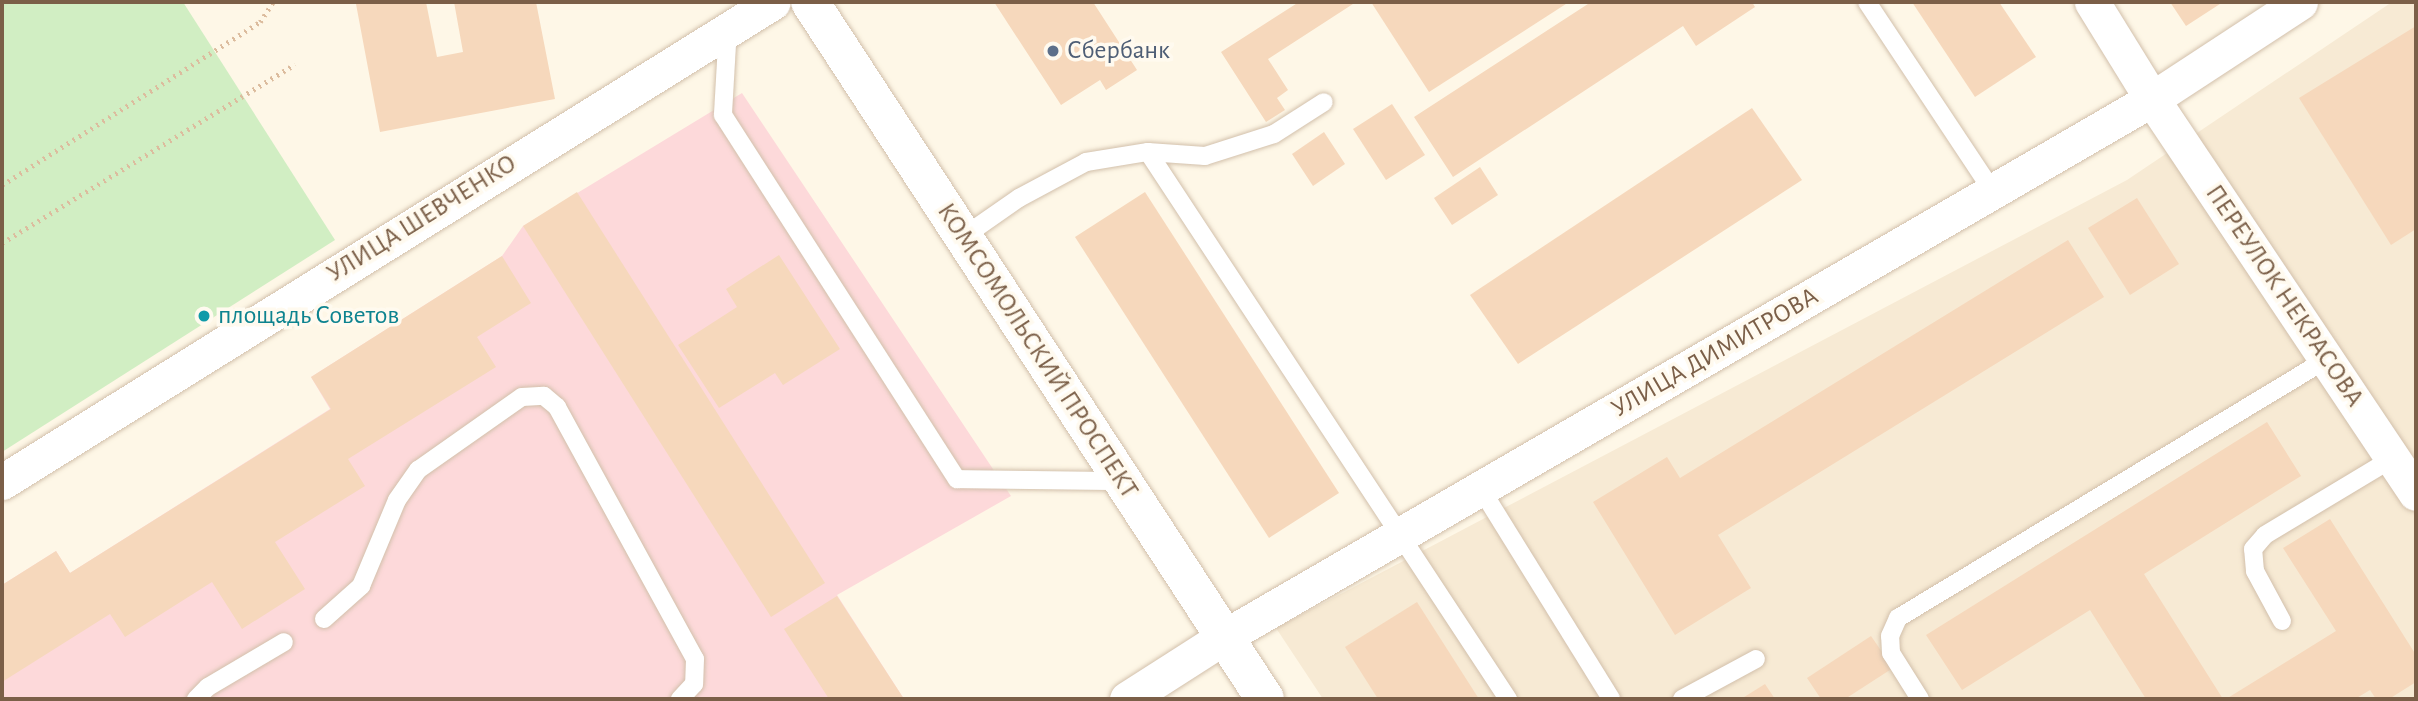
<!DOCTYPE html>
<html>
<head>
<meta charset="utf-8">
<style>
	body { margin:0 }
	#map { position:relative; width:2418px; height:701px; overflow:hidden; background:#fef7e7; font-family:"Alegreya Sans",sans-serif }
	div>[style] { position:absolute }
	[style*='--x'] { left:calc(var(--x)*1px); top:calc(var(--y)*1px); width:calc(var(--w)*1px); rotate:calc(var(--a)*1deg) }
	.residential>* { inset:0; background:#f7ead4 }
	.medical>* { inset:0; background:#fdd9da }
	.green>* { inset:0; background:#d1eec3 }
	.building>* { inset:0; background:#f6d8bc }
	.path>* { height:4.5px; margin-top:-2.25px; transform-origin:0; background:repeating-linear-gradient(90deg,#dcbc9e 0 2px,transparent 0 7px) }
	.roads { filter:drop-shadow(0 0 2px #d2c0ab) drop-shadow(0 0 2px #d2c0ab) }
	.lane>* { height:18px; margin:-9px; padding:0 9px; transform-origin:9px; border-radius:9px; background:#fff }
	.street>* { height:35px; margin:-17.5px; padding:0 17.5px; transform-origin:17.5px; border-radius:17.5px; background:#fff }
	.secondary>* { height:38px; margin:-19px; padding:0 19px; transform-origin:19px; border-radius:19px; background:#fff }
	.dots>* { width:19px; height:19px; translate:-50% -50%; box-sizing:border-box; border:4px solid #fffaef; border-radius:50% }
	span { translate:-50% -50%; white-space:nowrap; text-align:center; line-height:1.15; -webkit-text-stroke:7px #fffaef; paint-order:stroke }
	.service-label { font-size:26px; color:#4e5e75 }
	.left { translate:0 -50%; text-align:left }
	.street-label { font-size:26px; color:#7b5f48 }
	.culture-label { font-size:26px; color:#0d838f }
	.frame { position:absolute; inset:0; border:4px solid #7b5f48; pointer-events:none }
</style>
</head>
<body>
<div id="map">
	<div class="residential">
		<i style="clip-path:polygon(2392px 2px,2416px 2px,2416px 699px,1323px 699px,1276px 628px,2127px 180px)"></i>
	</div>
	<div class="medical">
		<i style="clip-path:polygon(742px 93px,1011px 496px,837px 595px,904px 699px,2px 699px,2px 585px,56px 551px,70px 573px,330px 409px,311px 377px,502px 256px,523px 226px)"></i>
	</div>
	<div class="green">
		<i style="clip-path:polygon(2px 2px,183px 2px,335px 240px,2px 452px)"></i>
	</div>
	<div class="building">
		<i style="clip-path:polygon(366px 2px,426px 2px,437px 57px,463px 52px,454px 2px,536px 2px,555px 99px,380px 132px,356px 4px)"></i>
		<i style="clip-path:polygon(994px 2px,1093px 2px,1137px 70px,1106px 90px,1100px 80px,1061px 105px)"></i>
		<i style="clip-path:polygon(1299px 2px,1356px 2px,1268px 59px,1288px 90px,1277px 98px,1285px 110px,1266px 122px,1221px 52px)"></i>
		<i style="clip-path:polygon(1371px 2px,1569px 2px,1429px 92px)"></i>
		<i style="clip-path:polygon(1591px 2px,1752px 2px,1755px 7px,1696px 46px,1683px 26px,1453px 177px,1414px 117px)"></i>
		<i style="clip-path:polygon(1912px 2px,1999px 2px,2036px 57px,1975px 97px)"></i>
		<i style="clip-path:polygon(2170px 2px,2223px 2px,2186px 26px)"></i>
		<i style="clip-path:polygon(2416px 26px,2416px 229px,2391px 245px,2299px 98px)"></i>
		<i style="clip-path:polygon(1392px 104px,1425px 155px,1386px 180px,1353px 129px)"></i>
		<i style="clip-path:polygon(1752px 108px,1802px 180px,1518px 364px,1470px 295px)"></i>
		<i style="clip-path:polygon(1324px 132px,1345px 164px,1313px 186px,1292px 154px)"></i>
		<i style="clip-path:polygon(1480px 167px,1498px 195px,1452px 225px,1434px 198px)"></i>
		<i style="clip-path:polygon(577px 192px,825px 583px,771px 617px,523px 226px)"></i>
		<i style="clip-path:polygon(1145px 192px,1339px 493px,1269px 538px,1075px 237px)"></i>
		<i style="clip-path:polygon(2137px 198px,2179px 264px,2130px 295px,2088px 228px)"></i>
		<i style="clip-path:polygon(2068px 240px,2104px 297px,1718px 535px,1751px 588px,1675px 635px,1593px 502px,1667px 457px,1680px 478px)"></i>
		<i style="clip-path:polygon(779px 255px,840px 349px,783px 385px,775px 373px,719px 408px,678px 345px,737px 307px,726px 289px)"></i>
		<i style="clip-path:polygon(502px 256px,531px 303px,477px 337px,496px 367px,348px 459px,365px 486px,275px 542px,305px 589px,242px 629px,212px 582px,125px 637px,110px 614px,2px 682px,2px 585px,56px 551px,70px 573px,331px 409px,311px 377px)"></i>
		<i style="clip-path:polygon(2267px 422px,2301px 476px,2144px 574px,2223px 699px,2146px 699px,2090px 610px,1962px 690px,1926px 635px)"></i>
		<i style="clip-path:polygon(2330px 519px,2416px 655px,2416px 682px,2389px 699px,2376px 699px,2370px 690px,2355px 699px,2226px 699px,2336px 631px,2283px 548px)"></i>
		<i style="clip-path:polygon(837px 596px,904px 699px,829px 699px,784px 629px)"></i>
		<i style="clip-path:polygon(1417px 602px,1479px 699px,1378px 699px,1345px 647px)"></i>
		<i style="clip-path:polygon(1871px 636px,1893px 668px,1845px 699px,1821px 699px,1807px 678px)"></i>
		<i style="clip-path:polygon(1765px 684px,1775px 699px,1741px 699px)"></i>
	</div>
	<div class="path">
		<i style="--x:2;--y:185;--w:305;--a:-32.3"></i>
		<i style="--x:260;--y:22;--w:24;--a:-57"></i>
		<i style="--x:2;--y:243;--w:343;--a:-31.4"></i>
	</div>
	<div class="roads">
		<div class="lane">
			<i style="--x:1867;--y:2;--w:228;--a:56.4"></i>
			<i style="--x:728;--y:27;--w:88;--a:93.3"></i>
			<i style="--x:723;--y:115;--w:433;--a:57.3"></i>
			<i style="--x:957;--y:479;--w:165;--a:0.7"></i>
			<i style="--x:1148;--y:152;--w:655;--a:56.65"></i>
			<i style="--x:963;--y:237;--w:68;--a:-34.9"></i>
			<i style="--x:1019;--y:198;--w:76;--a:-28.2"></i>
			<i style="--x:1086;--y:162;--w:63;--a:-9.2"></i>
			<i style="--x:1148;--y:152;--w:57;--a:4"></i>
			<i style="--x:1205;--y:156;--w:72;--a:-17.7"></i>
			<i style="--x:1274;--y:134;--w:59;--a:-32.6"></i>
			<i style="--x:1481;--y:489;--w:247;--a:58.2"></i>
			<i style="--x:324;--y:619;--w:50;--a:-41.7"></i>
			<i style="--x:361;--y:586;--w:93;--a:-67.3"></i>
			<i style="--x:397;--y:500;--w:37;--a:-55"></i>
			<i style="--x:418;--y:470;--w:127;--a:-35.1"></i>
			<i style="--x:522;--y:397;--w:22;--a:-3"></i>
			<i style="--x:544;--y:396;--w:17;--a:40"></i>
			<i style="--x:557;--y:407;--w:287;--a:61.3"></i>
			<i style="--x:695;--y:659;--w:25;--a:92"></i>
			<i style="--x:694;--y:684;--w:21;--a:133"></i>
			<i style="--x:2282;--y:621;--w:57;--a:-118.4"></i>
			<i style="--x:2255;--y:571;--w:22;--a:-95"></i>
			<i style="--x:2253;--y:549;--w:18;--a:-49"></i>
			<i style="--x:2265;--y:535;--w:149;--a:-31"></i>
			<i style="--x:196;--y:699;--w:17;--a:-45"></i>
			<i style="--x:208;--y:687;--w:88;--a:-30.6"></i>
			<i style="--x:1682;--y:699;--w:84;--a:-28.4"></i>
			<i style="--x:1920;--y:699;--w:54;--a:-122.2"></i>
			<i style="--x:1891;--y:653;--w:17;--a:-93"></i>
			<i style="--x:1890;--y:636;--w:20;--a:-66"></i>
			<i style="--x:1898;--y:618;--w:501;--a:-31.12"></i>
		</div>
		<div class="street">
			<i style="--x:2092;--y:2;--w:114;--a:58.3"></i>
			<i style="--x:2152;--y:99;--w:474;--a:56.2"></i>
			<i style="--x:2;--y:482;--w:908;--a:-31.91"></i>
			<i style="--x:1127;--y:699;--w:115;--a:-32.6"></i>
			<i style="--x:1224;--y:637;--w:1073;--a:-30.1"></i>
			<i style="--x:2152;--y:99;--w:177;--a:-33.2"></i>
		</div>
		<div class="secondary">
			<i style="--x:810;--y:2;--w:832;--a:56.86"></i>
		</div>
	</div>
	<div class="dots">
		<i style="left:1053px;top:51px;background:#5c6f8a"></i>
		<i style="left:204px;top:316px;background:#0f9aa8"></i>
	</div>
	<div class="service-label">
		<span class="left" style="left:1067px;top:51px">Сбербанк</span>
	</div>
	<div class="street-label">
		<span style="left:422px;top:219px;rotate:-32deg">УЛИЦА ШЕВЧЕНКО</span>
		<span style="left:2284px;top:296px;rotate:56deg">ПЕРЕУЛОК НЕКРАСОВА</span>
		<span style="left:1037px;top:351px;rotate:57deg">КОМСОМОЛЬСКИЙ ПРОСПЕКТ</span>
		<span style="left:1715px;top:353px;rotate:-30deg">УЛИЦА ДИМИТРОВА</span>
	</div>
	<div class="culture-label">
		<span class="left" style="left:218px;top:316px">площадь Советов</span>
	</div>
	<div class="frame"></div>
</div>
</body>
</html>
